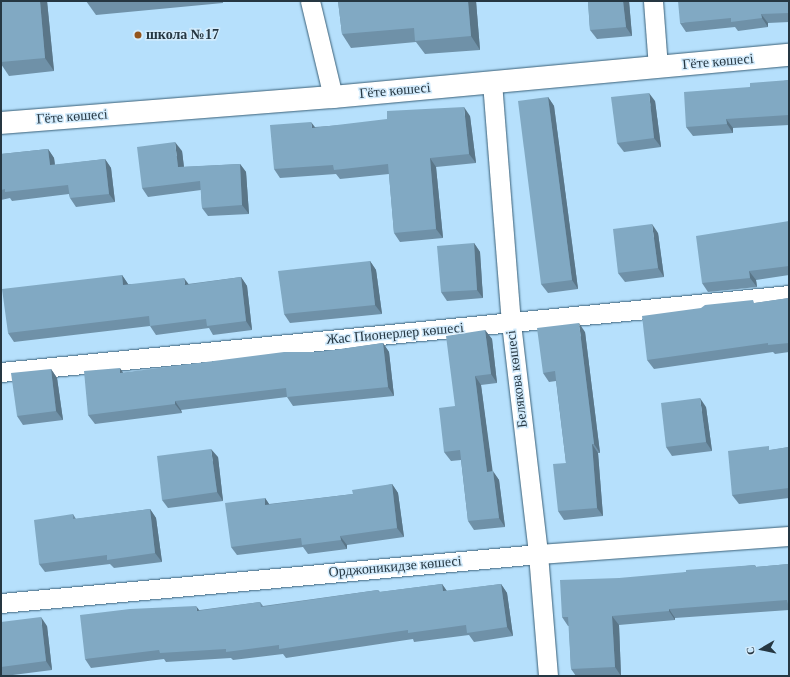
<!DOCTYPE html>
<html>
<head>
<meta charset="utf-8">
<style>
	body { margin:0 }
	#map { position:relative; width:790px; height:677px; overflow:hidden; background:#b6e0fc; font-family:"Times New Roman",serif }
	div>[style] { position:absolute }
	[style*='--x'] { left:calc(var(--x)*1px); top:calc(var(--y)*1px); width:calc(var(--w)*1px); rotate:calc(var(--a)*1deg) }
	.roads { filter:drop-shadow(0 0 1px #395f77) drop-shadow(0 0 1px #395f77) }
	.minor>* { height:19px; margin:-9.5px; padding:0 9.5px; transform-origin:9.5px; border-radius:9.5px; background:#fff }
	.tertiary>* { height:22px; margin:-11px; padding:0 11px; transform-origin:11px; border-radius:11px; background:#fff }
	.wall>* { inset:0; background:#6f91a8 }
	.shaded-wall>* { inset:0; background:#5a7688 }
	.building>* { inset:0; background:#81a9c3 }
	.dots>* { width:11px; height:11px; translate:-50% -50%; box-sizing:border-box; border:2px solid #d2ebfc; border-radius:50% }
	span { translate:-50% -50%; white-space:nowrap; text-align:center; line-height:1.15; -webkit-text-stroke:3px #d2ebfc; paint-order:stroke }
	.poi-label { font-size:14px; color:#263742; font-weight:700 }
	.left { translate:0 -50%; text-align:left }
	.street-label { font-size:14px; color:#263742 }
	.frame { position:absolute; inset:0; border:2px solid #263742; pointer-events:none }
	.north { position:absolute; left:742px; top:629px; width:40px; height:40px; -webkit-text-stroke:3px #d2ebfc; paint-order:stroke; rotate:261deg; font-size:11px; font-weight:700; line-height:16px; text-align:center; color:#263742 }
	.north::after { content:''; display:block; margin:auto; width:14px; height:18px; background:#263742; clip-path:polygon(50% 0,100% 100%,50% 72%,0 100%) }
</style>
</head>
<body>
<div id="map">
	<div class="roads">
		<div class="minor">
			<i style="--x:310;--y:1;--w:99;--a:76.5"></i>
			<i style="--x:653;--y:1;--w:66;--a:85.7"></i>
			<i style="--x:492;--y:82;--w:242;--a:85.5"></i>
			<i style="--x:511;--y:323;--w:233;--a:83.3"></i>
			<i style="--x:538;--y:554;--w:122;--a:85.3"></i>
			<i style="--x:1;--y:372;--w:792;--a:-5.58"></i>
			<i style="--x:1;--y:603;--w:539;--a:-5.21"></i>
			<i style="--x:538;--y:554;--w:252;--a:-4.1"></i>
		</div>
		<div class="tertiary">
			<i style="--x:1;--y:123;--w:333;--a:-4.5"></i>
			<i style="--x:333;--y:97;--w:458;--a:-5.3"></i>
		</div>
	</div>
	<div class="wall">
		<i style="clip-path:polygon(1px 1px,47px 1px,54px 71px,9px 76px,1px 64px)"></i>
		<i style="clip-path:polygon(86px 1px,223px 1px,223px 3px,96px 15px)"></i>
		<i style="clip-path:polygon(338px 1px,476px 1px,480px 50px,425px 54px,416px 42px,351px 48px,342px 34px)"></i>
		<i style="clip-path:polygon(588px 1px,629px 1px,632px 36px,597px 39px,590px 30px)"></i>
		<i style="clip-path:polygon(789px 1px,789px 22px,768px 23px,768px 27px,738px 31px,735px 27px,686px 32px,680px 23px)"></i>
		<i style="clip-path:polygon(789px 80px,789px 125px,733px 128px,733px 133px,693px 136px,686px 127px,750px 87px)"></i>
		<i style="clip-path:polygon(548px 97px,554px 106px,578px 289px,548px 293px,541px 284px)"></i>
		<i style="clip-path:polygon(655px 101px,661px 147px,624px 152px,617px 143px)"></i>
		<i style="clip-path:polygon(470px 116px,476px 163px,436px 167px,443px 238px,400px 242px,394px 233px,389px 174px,340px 179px,336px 174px,280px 178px,274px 169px,315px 127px)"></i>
		<i style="clip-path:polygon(48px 149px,54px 158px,55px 165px,105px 159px,111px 168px,115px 202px,76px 207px,70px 198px,69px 194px,12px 201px,10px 198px,1px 200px,1px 154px)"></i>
		<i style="clip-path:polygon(182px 151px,184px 167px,240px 164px,246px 172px,249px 214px,208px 216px,202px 208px,201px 190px,148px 197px,142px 188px)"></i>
		<i style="clip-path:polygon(789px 221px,789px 275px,756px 280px,757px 287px,708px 292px,702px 283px)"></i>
		<i style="clip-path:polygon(658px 233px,664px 277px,625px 282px,618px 273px)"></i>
		<i style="clip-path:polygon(474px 243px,480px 252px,483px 298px,447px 301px,441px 292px)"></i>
		<i style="clip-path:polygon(370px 261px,376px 270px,382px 314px,290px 323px,284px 314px)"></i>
		<i style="clip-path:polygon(122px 275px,128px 284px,188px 284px,241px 277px,247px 286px,252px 330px,213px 335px,209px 328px,156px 335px,150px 326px,14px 342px,8px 333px)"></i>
		<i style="clip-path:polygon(789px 298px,789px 352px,775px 354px,773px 352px,654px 369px,647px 360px,755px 303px)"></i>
		<i style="clip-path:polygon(485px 330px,492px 339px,497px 383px,481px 385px,492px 471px,499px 480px,505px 527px,474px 530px,468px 521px,461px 460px,451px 461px,444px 452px,455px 406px)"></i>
		<i style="clip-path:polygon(585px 332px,600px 453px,598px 453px,603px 516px,564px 520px,558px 511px,566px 463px,556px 381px,549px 382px,543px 373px)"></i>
		<i style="clip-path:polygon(383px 343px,389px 352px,394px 396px,293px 406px,287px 397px,181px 410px,182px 413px,95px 424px,88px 415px,123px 373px,320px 352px)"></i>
		<i style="clip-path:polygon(51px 369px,57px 378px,63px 420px,23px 425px,17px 416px)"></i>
		<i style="clip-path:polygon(706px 407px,712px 451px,672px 456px,666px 447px)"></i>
		<i style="clip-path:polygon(789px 447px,789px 498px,739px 504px,732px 495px,771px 450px)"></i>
		<i style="clip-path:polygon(218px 457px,223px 501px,168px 508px,162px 500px)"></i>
		<i style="clip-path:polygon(392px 484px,398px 493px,404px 537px,347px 545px,347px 549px,308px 554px,303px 547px,237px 555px,231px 547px,265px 498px,269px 504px,353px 494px)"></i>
		<i style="clip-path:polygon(150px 509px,156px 518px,162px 562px,114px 568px,110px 564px,45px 572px,39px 564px,73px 514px,76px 519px)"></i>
		<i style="clip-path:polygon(789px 564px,789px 610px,675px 618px,675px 620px,619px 625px,621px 676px,576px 676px,571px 669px,569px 626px,568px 626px,562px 617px,686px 572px,755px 565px,756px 567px)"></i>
		<i style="clip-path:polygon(442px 584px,447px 591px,501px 584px,507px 593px,513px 636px,474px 642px,469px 635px,414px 642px,413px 639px,286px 658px,283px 654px,233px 660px,231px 658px,166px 662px,164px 659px,91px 668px,85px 659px,200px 610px,260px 602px,263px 606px,378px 590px,380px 592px)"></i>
		<i style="clip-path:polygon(47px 626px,52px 670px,5px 676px,1px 676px,1px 631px)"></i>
	</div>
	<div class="shaded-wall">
		<i style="clip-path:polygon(40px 1px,47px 1px,54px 71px,45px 58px)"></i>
		<i style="clip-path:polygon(468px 1px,476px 1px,480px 50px,471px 36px)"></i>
		<i style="clip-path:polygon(623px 1px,629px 1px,632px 36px,626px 27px)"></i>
		<i style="clip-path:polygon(761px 14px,768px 23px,768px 27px,762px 18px)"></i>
		<i style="clip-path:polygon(649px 93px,655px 101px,661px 147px,654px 138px)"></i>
		<i style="clip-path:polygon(548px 97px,554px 106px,578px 289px,572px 280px)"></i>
		<i style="clip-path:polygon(464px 107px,470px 116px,476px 163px,469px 154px)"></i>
		<i style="clip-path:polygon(726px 119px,733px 128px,733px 133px,727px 124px)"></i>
		<i style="clip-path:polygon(311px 122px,318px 131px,312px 128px)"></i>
		<i style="clip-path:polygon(175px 142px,182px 151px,185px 176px,178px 167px)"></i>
		<i style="clip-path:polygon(48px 149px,54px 158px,56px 174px,50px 165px)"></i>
		<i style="clip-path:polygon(430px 158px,436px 167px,443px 238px,436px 229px)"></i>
		<i style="clip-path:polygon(105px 159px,111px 168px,115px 202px,109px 194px)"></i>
		<i style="clip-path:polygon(240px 164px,246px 172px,249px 214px,242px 205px)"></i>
		<i style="clip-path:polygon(652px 224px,658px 233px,664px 277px,658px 268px)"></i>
		<i style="clip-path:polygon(474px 243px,480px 252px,483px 298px,477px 290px)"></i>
		<i style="clip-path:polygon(370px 261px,376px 270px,382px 314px,375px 305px)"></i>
		<i style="clip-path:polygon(749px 271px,756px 280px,757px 287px,750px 278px)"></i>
		<i style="clip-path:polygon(122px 275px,128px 284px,130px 294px,123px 285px)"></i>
		<i style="clip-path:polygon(241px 277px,247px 286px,252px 330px,246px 321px)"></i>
		<i style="clip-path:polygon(184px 278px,190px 286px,185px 285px)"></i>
		<i style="clip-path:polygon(579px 323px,585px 332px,600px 453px,594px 444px)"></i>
		<i style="clip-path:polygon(485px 330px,492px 339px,497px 383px,491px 374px)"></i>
		<i style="clip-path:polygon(383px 343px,389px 352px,394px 396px,388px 387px)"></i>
		<i style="clip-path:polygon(120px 368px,126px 377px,120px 373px)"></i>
		<i style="clip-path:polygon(51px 369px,57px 378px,63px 420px,56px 411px)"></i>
		<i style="clip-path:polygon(475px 376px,481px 385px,494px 481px,487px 472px)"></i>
		<i style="clip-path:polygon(700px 398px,706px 407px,712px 451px,706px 442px)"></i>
		<i style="clip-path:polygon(175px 401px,181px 410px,182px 413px,175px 404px)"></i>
		<i style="clip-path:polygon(592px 444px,598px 453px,603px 516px,597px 508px)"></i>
		<i style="clip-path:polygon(211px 449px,218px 457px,223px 501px,217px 492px)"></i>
		<i style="clip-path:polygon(493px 471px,499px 480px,505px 527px,499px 518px)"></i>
		<i style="clip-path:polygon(392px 484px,398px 493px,404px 537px,397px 528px)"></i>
		<i style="clip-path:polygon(265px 498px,271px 507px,265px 505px)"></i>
		<i style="clip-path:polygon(150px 509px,156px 518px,162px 562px,155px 553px)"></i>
		<i style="clip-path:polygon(340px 536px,347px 545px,347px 549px,341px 540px)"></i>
		<i style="clip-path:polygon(442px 584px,448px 593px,443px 591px)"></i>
		<i style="clip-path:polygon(501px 584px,507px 593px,513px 636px,507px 627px)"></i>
		<i style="clip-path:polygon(196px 606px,203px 615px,197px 611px)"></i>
		<i style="clip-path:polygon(669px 609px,675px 618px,675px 620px,669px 611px)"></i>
		<i style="clip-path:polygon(612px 616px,619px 625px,621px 676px,615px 667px)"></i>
		<i style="clip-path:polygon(41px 617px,47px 626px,52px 670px,46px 661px)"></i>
	</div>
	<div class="building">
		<i style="clip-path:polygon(1px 1px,40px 1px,45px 58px,1px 62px)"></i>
		<i style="clip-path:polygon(338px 1px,468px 1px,471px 36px,415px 41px,414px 28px,342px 34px)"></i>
		<i style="clip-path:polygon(588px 1px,623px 1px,626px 27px,590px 30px)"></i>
		<i style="clip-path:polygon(678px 1px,789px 1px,789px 13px,761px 14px,762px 18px,731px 22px,731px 18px,680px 23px)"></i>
		<i style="clip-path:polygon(789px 80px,789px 115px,726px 119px,727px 124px,686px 127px,684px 92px,750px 87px,750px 83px)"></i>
		<i style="clip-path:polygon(649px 93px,654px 138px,617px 143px,611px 97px)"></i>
		<i style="clip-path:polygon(548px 97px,572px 280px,541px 284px,518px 101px)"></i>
		<i style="clip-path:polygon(464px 107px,469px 154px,430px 158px,436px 229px,394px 233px,388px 164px,334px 170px,333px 165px,274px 169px,270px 125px,311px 122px,312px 128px,387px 119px,387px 111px)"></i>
		<i style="clip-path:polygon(175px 142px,178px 167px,240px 164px,242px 205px,202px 208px,200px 181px,142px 188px,137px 147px)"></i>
		<i style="clip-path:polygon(48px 149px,50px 165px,105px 159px,109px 194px,70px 198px,68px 185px,5px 192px,5px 189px,1px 190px,1px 154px)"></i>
		<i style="clip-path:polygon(789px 221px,789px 266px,749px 271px,750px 278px,702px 283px,696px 236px)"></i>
		<i style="clip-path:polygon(652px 224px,658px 268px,618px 273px,613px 229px)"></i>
		<i style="clip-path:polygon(474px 243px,477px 290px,441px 292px,437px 246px)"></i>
		<i style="clip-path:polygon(370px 261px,375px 305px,284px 314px,278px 271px)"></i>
		<i style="clip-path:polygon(122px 275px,123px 285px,184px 278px,185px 285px,241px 277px,246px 321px,207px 326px,206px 319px,150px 326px,149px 316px,8px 333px,2px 289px)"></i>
		<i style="clip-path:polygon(789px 298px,789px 343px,768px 345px,768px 343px,647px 360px,642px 316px,701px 308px,705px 305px,753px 300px,754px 303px)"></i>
		<i style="clip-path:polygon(579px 323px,594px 444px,592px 444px,597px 508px,558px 511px,553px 464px,566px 463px,555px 371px,543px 373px,537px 328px)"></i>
		<i style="clip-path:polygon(485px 330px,491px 374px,475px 376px,487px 472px,493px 471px,499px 518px,468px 521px,460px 450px,444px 452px,439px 408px,455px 406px,446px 336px)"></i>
		<i style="clip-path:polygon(383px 343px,388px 387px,287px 397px,286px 388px,175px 401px,175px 404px,88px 415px,84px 371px,120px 368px,120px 373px,284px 352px,320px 352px)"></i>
		<i style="clip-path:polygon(51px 369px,56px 411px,17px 416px,11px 373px)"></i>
		<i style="clip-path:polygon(700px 398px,706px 442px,666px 447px,661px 403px)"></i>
		<i style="clip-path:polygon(769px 446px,769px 450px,789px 447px,789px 488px,732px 495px,728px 451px)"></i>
		<i style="clip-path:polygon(211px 449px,217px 492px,162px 500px,157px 456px)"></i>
		<i style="clip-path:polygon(392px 484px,397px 528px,340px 536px,341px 540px,302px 545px,301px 538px,231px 547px,225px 503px,265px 498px,265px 505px,353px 494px,352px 490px)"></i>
		<i style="clip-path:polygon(150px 509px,155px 553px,107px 560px,107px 555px,39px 564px,34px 520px,73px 514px,73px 519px)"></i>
		<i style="clip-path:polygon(789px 564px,789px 604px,788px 604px,787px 600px,669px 609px,669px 611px,612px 616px,615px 667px,571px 669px,568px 617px,562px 617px,560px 580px,619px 578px,686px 572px,686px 570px,755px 565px,755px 567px)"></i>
		<i style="clip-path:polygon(442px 584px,443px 591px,501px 584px,507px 627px,467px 633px,466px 625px,408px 633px,408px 630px,279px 649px,279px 645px,226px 652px,226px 649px,160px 653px,159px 650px,85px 659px,80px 615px,130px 609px,196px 606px,197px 611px,260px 602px,261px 607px,378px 590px,379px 592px)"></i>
		<i style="clip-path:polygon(41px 617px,46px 661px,1px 667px,1px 631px,2px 631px,1px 622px)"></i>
	</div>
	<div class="dots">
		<i style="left:138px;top:35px;background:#93541c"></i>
	</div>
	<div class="poi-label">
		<span class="left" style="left:146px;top:35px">школа №17</span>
	</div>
	<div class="street-label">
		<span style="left:718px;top:62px;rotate:-5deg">Гёте көшесі</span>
		<span style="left:395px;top:91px;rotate:-5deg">Гёте көшесі</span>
		<span style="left:72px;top:117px;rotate:-4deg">Гёте көшесі</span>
		<span style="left:395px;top:334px;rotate:-5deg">Жас Пионерлер көшесі</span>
		<span style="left:517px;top:379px;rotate:-97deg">Белякова көшесі</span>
		<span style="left:395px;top:567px;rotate:-5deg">Орджоникидзе көшесі</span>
	</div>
	<div class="frame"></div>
	<div class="north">С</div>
</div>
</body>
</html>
